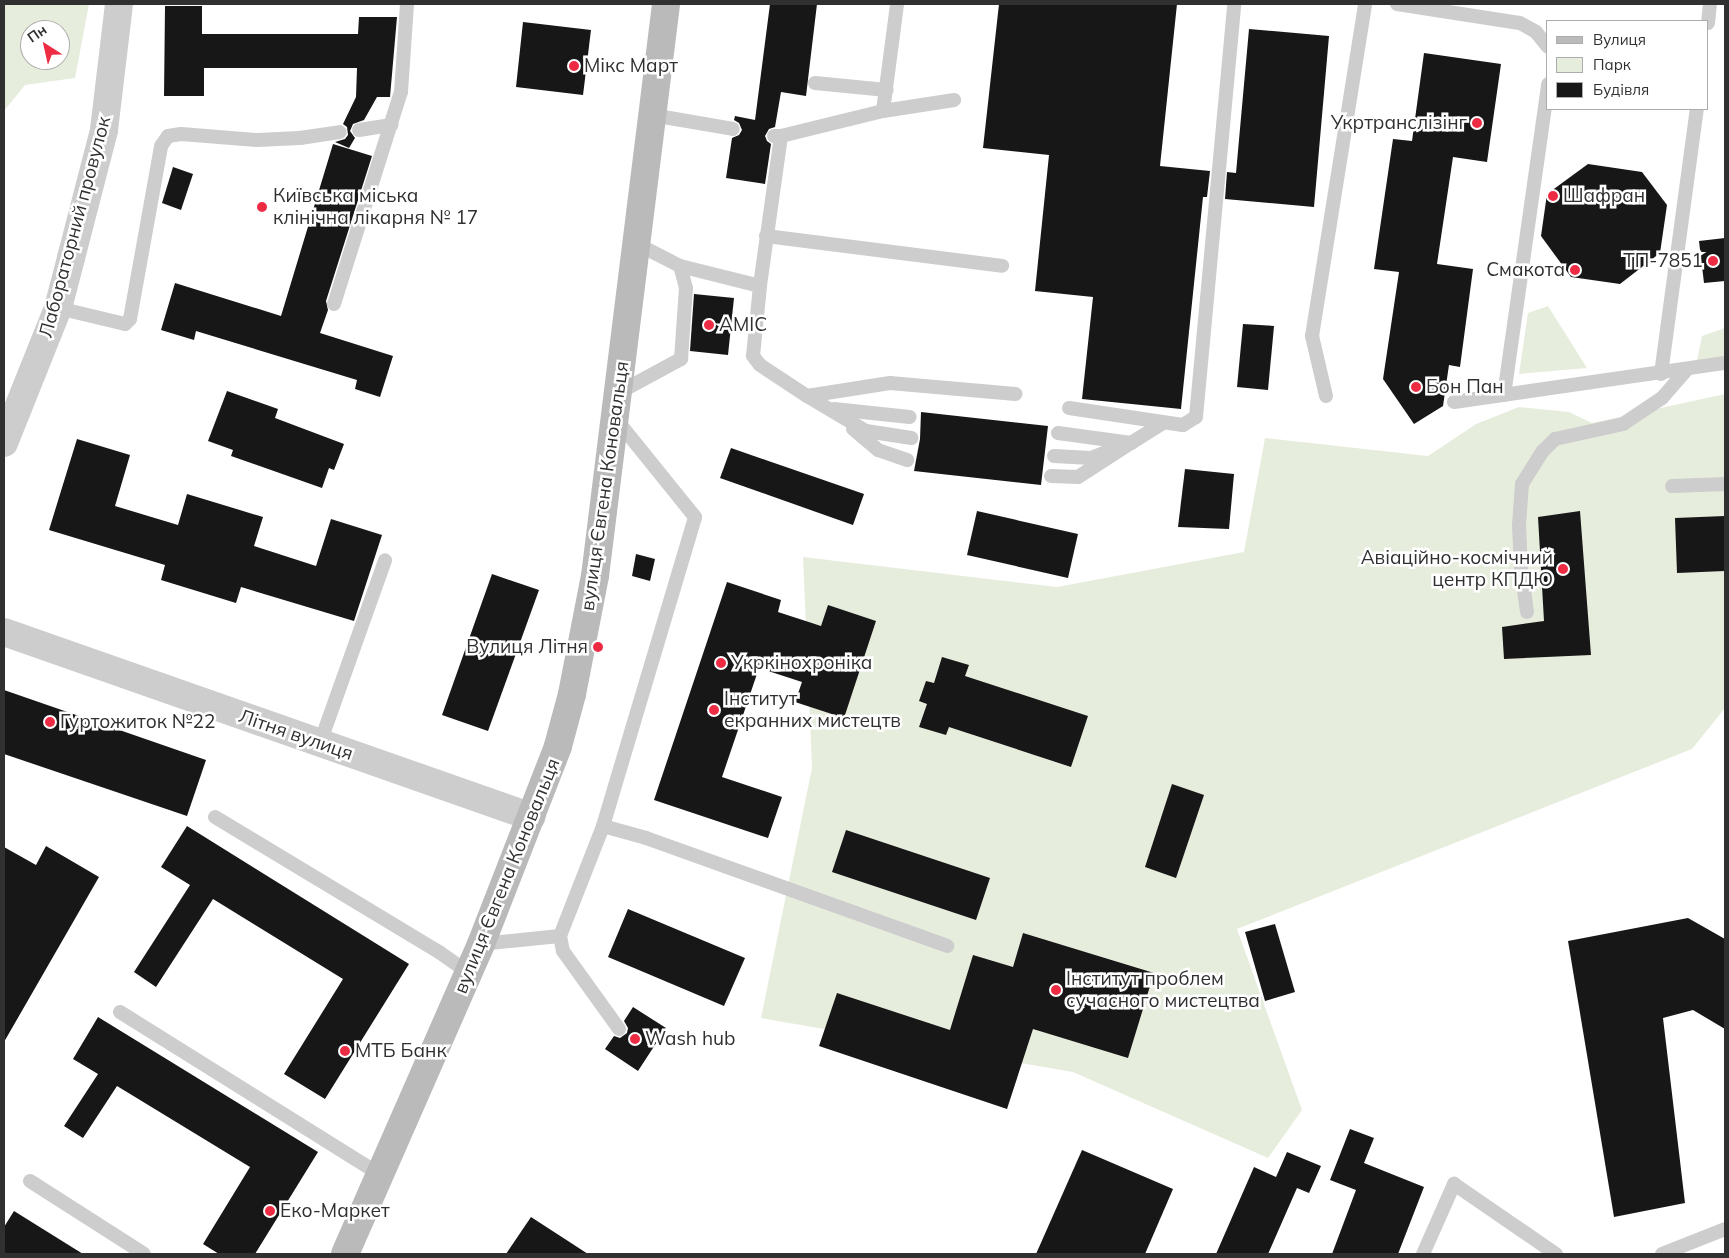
<!DOCTYPE html>
<html>
<head>
<meta charset="utf-8">
<style>
	body { margin:0 }
	#map { position:relative; width:1729px; height:1258px; overflow:hidden; background:#fff; font-family:Mulish,sans-serif }
	div>[style] { position:absolute }
	[style*='--x'] { left:calc(var(--x)*1px); top:calc(var(--y)*1px); width:calc(var(--w)*1px); rotate:calc(var(--a)*1deg) }
	.green>* { inset:0; background:#e7eddd }
	.building>* { inset:0; background:#171717 }
	.service>* { height:14px; margin:-7px; padding:0 7px; transform-origin:7px; border-radius:7px; background:#cdcdcd }
	.minor>* { height:28px; margin:-14px; padding:0 14px; transform-origin:14px; border-radius:14px; background:#cdcdcd }
	.secondary>* { height:28px; margin:-14px; padding:0 14px; transform-origin:14px; border-radius:14px; background:#bababa }
	.dots>* { width:14px; height:14px; translate:-50% -50%; box-sizing:border-box; border:2px solid #fff; border-radius:50% }
	span { translate:-50% -50%; white-space:nowrap; text-align:center; line-height:1.15; -webkit-text-stroke:5px #fff; paint-order:stroke }
	.poi-label { font-size:19px; color:#303030 }
	.left { translate:0 -50%; text-align:left }
	.right { translate:-100% -50%; text-align:right }
	.street-label { font-size:19px; color:#303030 }
	.frame { position:absolute; inset:0; border:5px solid #303030; pointer-events:none }
	.legend { position:absolute; left:1546px; top:20px; width:162px; height:90px; box-sizing:border-box; background:#fff; border:1px solid #acacac; margin:0; padding:6px 9px; list-style:none; font-size:15px; color:#303030 }
	.legend li { display:flex; align-items:center; gap:10px; height:25px }
	.legend b { width:25px; border:1px solid #acacac }
	.north { position:absolute; left:20px; top:20px; width:50px; height:50px; box-sizing:border-box; background:#fff; border:1px solid #acacac; border-radius:50%; rotate:325deg; font-size:14px; font-weight:700; line-height:20px; text-align:center; color:#303030 }
	.north::after { content:''; display:block; margin:auto; width:18px; height:22px; background:#ed2c44; clip-path:polygon(50% 0,100% 100%,50% 72%,0 100%) }
</style>
</head>
<body>
<div id="map">
	<div class="green">
		<i style="clip-path:polygon(evenodd,4px 4px,89px 4px,75px 78px,25px 85px,4px 111px,4px 4px,30px 30px,60px 30px,60px 60px,30px 60px,30px 30px)"></i>
		<i style="clip-path:polygon(1548px 306px,1587px 368px,1519px 374px,1528px 313px)"></i>
		<i style="clip-path:polygon(1725px 328px,1725px 360px,1696px 365px,1702px 336px)"></i>
		<i style="clip-path:polygon(1725px 394px,1725px 708px,1692px 749px,1237px 929px,1302px 1110px,1268px 1158px,1073px 1072px,761px 1018px,812px 768px,803px 557px,1057px 587px,1244px 552px,1265px 438px,1428px 456px,1476px 424px,1519px 407px,1569px 412px,1592px 423px)"></i>
	</div>
	<div class="building">
		<i style="clip-path:polygon(770px 4px,817px 4px,806px 96px,781px 92px,775px 127px,769px 129px,765px 136px,767px 141px,771px 144px,765px 184px,726px 178px,732px 138px,739px 135px,742px 130px,739px 123px,734px 120px,735px 116px,755px 120px)"></i>
		<i style="clip-path:polygon(999px 4px,1177px 4px,1160px 166px,1210px 171px,1207px 197px,1203px 197px,1181px 409px,1082px 399px,1093px 297px,1035px 291px,1049px 155px,983px 148px)"></i>
		<i style="clip-path:polygon(165px 6px,202px 6px,202px 34px,358px 34px,359px 17px,397px 17px,390px 97px,377px 97px,364px 120px,353px 124px,350px 131px,355px 138px,349px 148px,335px 142px,345px 139px,348px 135px,347px 127px,343px 124px,356px 97px,357px 68px,204px 68px,204px 96px,164px 96px)"></i>
		<i style="clip-path:polygon(523px 22px,591px 30px,583px 95px,516px 87px)"></i>
		<i style="clip-path:polygon(1249px 29px,1329px 36px,1314px 207px,1225px 199px,1227px 172px,1236px 173px)"></i>
		<i style="clip-path:polygon(1424px 53px,1501px 64px,1487px 162px,1453px 157px,1437px 264px,1473px 269px,1460px 367px,1449px 365px,1443px 406px,1414px 424px,1383px 379px,1399px 272px,1374px 269px,1393px 139px,1412px 141px)"></i>
		<i style="clip-path:polygon(333px 144px,372px 156px,326px 301px,328px 310px,320px 333px,393px 356px,380px 397px,355px 389px,357px 380px,196px 331px,194px 340px,161px 330px,175px 283px,281px 316px)"></i>
		<i style="clip-path:polygon(1588px 164px,1642px 172px,1667px 205px,1660px 253px,1620px 284px,1571px 277px,1541px 236px,1547px 194px)"></i>
		<i style="clip-path:polygon(173px 167px,193px 174px,181px 210px,162px 203px)"></i>
		<i style="clip-path:polygon(1725px 238px,1725px 281px,1704px 283px,1699px 241px)"></i>
		<i style="clip-path:polygon(694px 294px,734px 298px,728px 355px,690px 351px)"></i>
		<i style="clip-path:polygon(1243px 324px,1274px 326px,1268px 390px,1237px 387px)"></i>
		<i style="clip-path:polygon(227px 391px,278px 409px,275px 418px,344px 444px,334px 470px,329px 468px,322px 488px,231px 456px,233px 450px,208px 441px)"></i>
		<i style="clip-path:polygon(921px 412px,1048px 426px,1041px 485px,914px 471px,920px 439px)"></i>
		<i style="clip-path:polygon(77px 439px,130px 455px,115px 506px,178px 525px,187px 494px,263px 517px,254px 546px,316px 566px,331px 519px,382px 535px,354px 621px,241px 587px,236px 603px,161px 580px,165px 565px,49px 530px)"></i>
		<i style="clip-path:polygon(731px 448px,864px 494px,853px 525px,720px 478px)"></i>
		<i style="clip-path:polygon(1185px 469px,1234px 474px,1229px 529px,1178px 527px)"></i>
		<i style="clip-path:polygon(977px 511px,1078px 534px,1068px 578px,967px 555px)"></i>
		<i style="clip-path:polygon(1580px 511px,1591px 655px,1504px 659px,1502px 627px,1544px 621px,1538px 517px)"></i>
		<i style="clip-path:polygon(1725px 516px,1725px 571px,1677px 573px,1675px 518px)"></i>
		<i style="clip-path:polygon(636px 554px,655px 559px,650px 581px,632px 576px)"></i>
		<i style="clip-path:polygon(492px 574px,539px 590px,488px 731px,442px 715px)"></i>
		<i style="clip-path:polygon(727px 582px,781px 600px,778px 612px,821px 626px,828px 605px,876px 621px,844px 718px,795px 702px,802px 682px,759px 668px,722px 777px,782px 797px,768px 838px,654px 800px)"></i>
		<i style="clip-path:polygon(942px 657px,969px 665px,965px 676px,1088px 716px,1071px 767px,949px 727px,946px 735px,919px 727px,927px 704px,919px 701px,926px 681px,934px 683px)"></i>
		<i style="clip-path:polygon(4px 690px,206px 760px,187px 816px,4px 754px)"></i>
		<i style="clip-path:polygon(1172px 784px,1204px 795px,1176px 878px,1145px 867px)"></i>
		<i style="clip-path:polygon(187px 826px,409px 964px,325px 1099px,284px 1074px,343px 979px,213px 899px,156px 987px,134px 972px,190px 885px,161px 867px)"></i>
		<i style="clip-path:polygon(846px 830px,990px 878px,976px 920px,832px 872px)"></i>
		<i style="clip-path:polygon(46px 846px,99px 877px,4px 1042px,4px 847px,36px 865px)"></i>
		<i style="clip-path:polygon(628px 909px,745px 958px,724px 1006px,608px 957px)"></i>
		<i style="clip-path:polygon(1688px 918px,1725px 939px,1725px 1029px,1693px 1010px,1663px 1018px,1685px 1203px,1614px 1217px,1568px 941px)"></i>
		<i style="clip-path:polygon(1275px 924px,1295px 992px,1265px 1001px,1245px 932px)"></i>
		<i style="clip-path:polygon(1023px 933px,1154px 973px,1128px 1058px,1033px 1029px,1007px 1109px,819px 1046px,837px 993px,950px 1030px,973px 955px,1013px 967px)"></i>
		<i style="clip-path:polygon(633px 1007px,666px 1028px,638px 1071px,605px 1049px,614px 1036px,620px 1038px,627px 1033px,628px 1028px,624px 1021px)"></i>
		<i style="clip-path:polygon(98px 1017px,318px 1152px,255px 1254px,219px 1254px,203px 1244px,250px 1167px,117px 1086px,83px 1138px,64px 1126px,98px 1074px,73px 1059px)"></i>
		<i style="clip-path:polygon(1350px 1129px,1374px 1138px,1364px 1163px,1424px 1187px,1398px 1254px,1332px 1254px,1356px 1190px,1330px 1180px)"></i>
		<i style="clip-path:polygon(1082px 1150px,1173px 1189px,1145px 1254px,1036px 1254px)"></i>
		<i style="clip-path:polygon(1287px 1152px,1321px 1166px,1309px 1193px,1297px 1188px,1268px 1254px,1216px 1254px,1254px 1167px,1276px 1177px)"></i>
		<i style="clip-path:polygon(14px 1211px,83px 1254px,4px 1254px,4px 1227px)"></i>
		<i style="clip-path:polygon(531px 1217px,588px 1254px,506px 1254px)"></i>
	</div>
	<div class="service">
		<i style="--x:1397;--y:4;--w:124;--a:8.8"></i>
		<i style="--x:1520;--y:23;--w:18;--a:29"></i>
		<i style="--x:1536;--y:32;--w:19;--a:51"></i>
		<i style="--x:1708;--y:23;--w:19;--a:-84"></i>
		<i style="--x:815;--y:83;--w:72;--a:5.6"></i>
		<i style="--x:883;--y:111;--w:72;--a:-8.8"></i>
		<i style="--x:652;--y:115;--w:82;--a:9.8"></i>
		<i style="--x:359;--y:130;--w:33;--a:-9"></i>
		<i style="--x:774;--y:136;--w:7;--a:0"></i>
		<i style="--x:781;--y:136;--w:105;--a:-13.8"></i>
		<i style="--x:883;--y:111;--w:108;--a:-82.5"></i>
		<i style="--x:781;--y:136;--w:151;--a:98"></i>
		<i style="--x:760;--y:286;--w:70;--a:95.7"></i>
		<i style="--x:753;--y:356;--w:11;--a:52"></i>
		<i style="--x:760;--y:365;--w:56;--a:33.4"></i>
		<i style="--x:807;--y:396;--w:69;--a:30.7"></i>
		<i style="--x:866;--y:431;--w:46;--a:8.8"></i>
		<i style="--x:766;--y:236;--w:238;--a:7.2"></i>
		<i style="--x:637;--y:244;--w:48;--a:27.1"></i>
		<i style="--x:680;--y:266;--w:82;--a:14"></i>
		<i style="--x:334;--y:304;--w:222;--a:-72.5"></i>
		<i style="--x:401;--y:92;--w:88;--a:-86.1"></i>
		<i style="--x:58;--y:308;--w:69;--a:13.4"></i>
		<i style="--x:125;--y:324;--w:7;--a:-45"></i>
		<i style="--x:130;--y:319;--w:176;--a:-79.8"></i>
		<i style="--x:161;--y:146;--w:12;--a:-55"></i>
		<i style="--x:168;--y:136;--w:13;--a:-9"></i>
		<i style="--x:181;--y:134;--w:76;--a:4.5"></i>
		<i style="--x:257;--y:140;--w:43;--a:-2.7"></i>
		<i style="--x:300;--y:138;--w:40;--a:-8.5"></i>
		<i style="--x:1661;--y:374;--w:267;--a:-82.3"></i>
		<i style="--x:618;--y:393;--w:72;--a:-28.4"></i>
		<i style="--x:681;--y:359;--w:71;--a:-86"></i>
		<i style="--x:686;--y:288;--w:23;--a:-105"></i>
		<i style="--x:1504;--y:395;--w:314;--a:-81.9"></i>
		<i style="--x:807;--y:396;--w:84;--a:-8.9"></i>
		<i style="--x:890;--y:383;--w:126;--a:5"></i>
		<i style="--x:1326;--y:396;--w:62;--a:-103.1"></i>
		<i style="--x:1312;--y:336;--w:336;--a:-80.9"></i>
		<i style="--x:1454;--y:402;--w:274;--a:-8.2"></i>
		<i style="--x:1069;--y:408;--w:115;--a:8.5"></i>
		<i style="--x:1183;--y:425;--w:15;--a:-32"></i>
		<i style="--x:1196;--y:417;--w:415;--a:-84.7"></i>
		<i style="--x:834;--y:409;--w:76;--a:6"></i>
		<i style="--x:853;--y:429;--w:33;--a:40"></i>
		<i style="--x:878;--y:450;--w:31;--a:19"></i>
		<i style="--x:1058;--y:433;--w:74;--a:7.8"></i>
		<i style="--x:1131;--y:443;--w:38;--a:-32"></i>
		<i style="--x:1054;--y:456;--w:37;--a:3"></i>
		<i style="--x:1091;--y:458;--w:17;--a:-21"></i>
		<i style="--x:1051;--y:476;--w:27;--a:2"></i>
		<i style="--x:1078;--y:477;--w:63;--a:-32.7"></i>
		<i style="--x:1672;--y:486;--w:53;--a:-2.2"></i>
		<i style="--x:1527;--y:612;--w:43;--a:-97.9"></i>
		<i style="--x:1521;--y:569;--w:44;--a:-92.6"></i>
		<i style="--x:1519;--y:525;--w:41;--a:-85.8"></i>
		<i style="--x:1522;--y:484;--w:39;--a:-58"></i>
		<i style="--x:1543;--y:451;--w:17;--a:-45"></i>
		<i style="--x:1555;--y:439;--w:70;--a:-12.4"></i>
		<i style="--x:1623;--y:424;--w:47;--a:-33.7"></i>
		<i style="--x:1662;--y:398;--w:37;--a:-49"></i>
		<i style="--x:320;--y:743;--w:194;--a:-70.4"></i>
		<i style="--x:215;--y:817;--w:262;--a:31.1"></i>
		<i style="--x:439;--y:952;--w:37;--a:35"></i>
		<i style="--x:603;--y:826;--w:322;--a:-73.4"></i>
		<i style="--x:695;--y:517;--w:127;--a:-128.9"></i>
		<i style="--x:560;--y:936;--w:15;--a:79"></i>
		<i style="--x:563;--y:951;--w:96;--a:54.3"></i>
		<i style="--x:481;--y:944;--w:79;--a:-5.8"></i>
		<i style="--x:560;--y:936;--w:118;--a:-68.6"></i>
		<i style="--x:603;--y:826;--w:45;--a:15.6"></i>
		<i style="--x:646;--y:838;--w:320;--a:19.7"></i>
		<i style="--x:120;--y:1012;--w:308;--a:32"></i>
		<i style="--x:30;--y:1181;--w:135;--a:32.6"></i>
		<i style="--x:1423;--y:1254;--w:77;--a:-66.1"></i>
		<i style="--x:1454;--y:1184;--w:124;--a:34.5"></i>
		<i style="--x:1662;--y:1254;--w:68;--a:-21.6"></i>
	</div>
	<div class="minor">
		<i style="--x:4;--y:443;--w:145;--a:-68.2"></i>
		<i style="--x:58;--y:308;--w:52;--a:-75.4"></i>
		<i style="--x:71;--y:258;--w:132;--a:-75.5"></i>
		<i style="--x:104;--y:130;--w:127;--a:-83.2"></i>
		<i style="--x:4;--y:632;--w:559;--a:19.31"></i>
	</div>
	<div class="secondary">
		<i style="--x:345;--y:1254;--w:339;--a:-66.3"></i>
		<i style="--x:481;--y:944;--w:212;--a:-68.7"></i>
		<i style="--x:558;--y:746;--w:54;--a:-74.9"></i>
		<i style="--x:572;--y:694;--w:120;--a:-79"></i>
		<i style="--x:595;--y:576;--w:576;--a:-82.92"></i>
	</div>
	<div class="dots">
		<i style="left:574px;top:66px;background:#ed2c44"></i>
		<i style="left:1477px;top:123px;background:#ed2c44"></i>
		<i style="left:1553px;top:196px;background:#ed2c44"></i>
		<i style="left:262px;top:207px;background:#ed2c44"></i>
		<i style="left:1713px;top:261px;background:#ed2c44"></i>
		<i style="left:1575px;top:270px;background:#ed2c44"></i>
		<i style="left:709px;top:325px;background:#ed2c44"></i>
		<i style="left:1416px;top:387px;background:#ed2c44"></i>
		<i style="left:1563px;top:569px;background:#ed2c44"></i>
		<i style="left:598px;top:647px;background:#ed2c44"></i>
		<i style="left:721px;top:663px;background:#ed2c44"></i>
		<i style="left:714px;top:710px;background:#ed2c44"></i>
		<i style="left:50px;top:722px;background:#ed2c44"></i>
		<i style="left:1056px;top:990px;background:#ed2c44"></i>
		<i style="left:635px;top:1039px;background:#ed2c44"></i>
		<i style="left:345px;top:1051px;background:#ed2c44"></i>
		<i style="left:270px;top:1211px;background:#ed2c44"></i>
	</div>
	<div class="poi-label">
		<span class="left" style="left:584px;top:66px">Мікс Март</span>
		<span class="right" style="left:1467px;top:123px">Укртранслізінг</span>
		<span class="left" style="left:273px;top:207px">Київська міська<br>клінічна лікарня № 17</span>
		<span class="left" style="left:1563px;top:196px">Шафран</span>
		<span class="right" style="left:1703px;top:261px">ТП-7851</span>
		<span class="right" style="left:1565px;top:270px">Смакота</span>
		<span class="left" style="left:719px;top:325px">AMIC</span>
		<span class="left" style="left:1426px;top:387px">Бон Пан</span>
		<span class="right" style="left:1553px;top:569px">Авіаційно-космічний<br>центр КПДЮ</span>
		<span class="right" style="left:588px;top:647px">Вулиця Літня</span>
		<span class="left" style="left:731px;top:663px">Укркінохроніка</span>
		<span class="left" style="left:724px;top:710px">Інститут<br>екранних мистецтв</span>
		<span class="left" style="left:60px;top:722px">Гуртожиток №22</span>
		<span class="left" style="left:1066px;top:990px">Інститут проблем<br>сучасного мистецтва</span>
		<span class="left" style="left:645px;top:1039px">Wash hub</span>
		<span class="left" style="left:355px;top:1051px">МТБ Банк</span>
		<span class="left" style="left:280px;top:1211px">Еко-Маркет</span>
	</div>
	<div class="street-label">
		<span style="left:75px;top:227px;rotate:-75deg">Лабораторний провулок</span>
		<span style="left:605px;top:486px;rotate:-82deg">вулиця Євгена Коновальця</span>
		<span style="left:296px;top:735px;rotate:19deg">Літня вулиця</span>
		<span style="left:507px;top:876px;rotate:-68deg">вулиця Євгена Коновальця</span>
	</div>
	<div class="frame"></div>
	<ul class="legend">
	<li><b style="height:6px;background:#bababa"></b>Вулиця</li>
	<li><b style="height:14px;background:#e7eddd"></b>Парк</li>
	<li><b style="height:14px;background:#171717"></b>Будівля</li>
	</ul>
	<div class="north">Пн</div>
</div>
</body>
</html>
